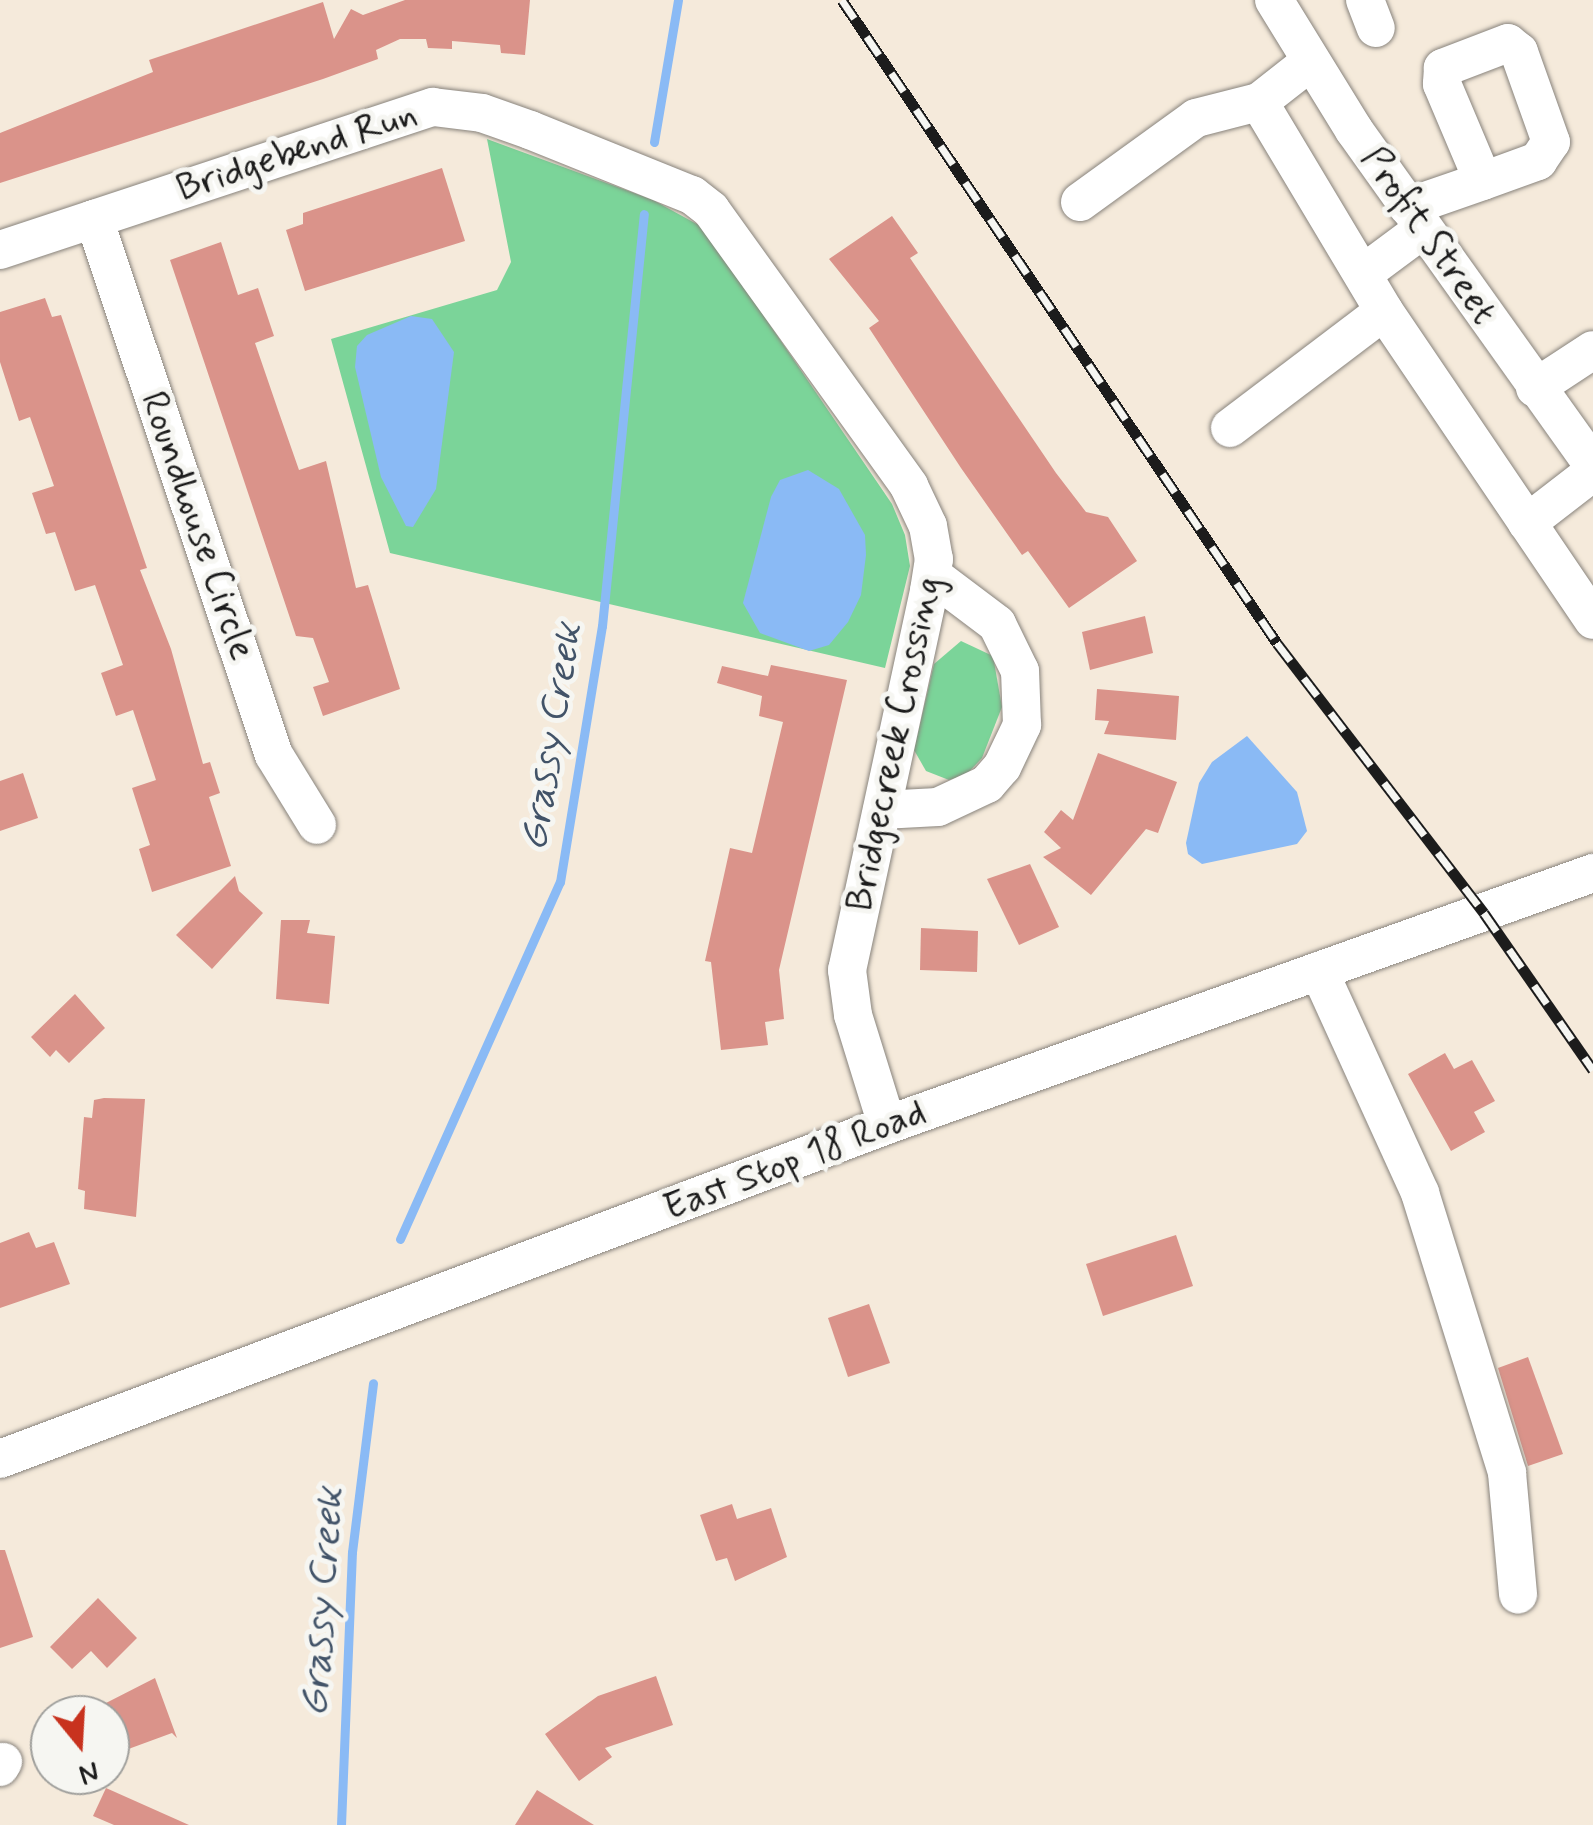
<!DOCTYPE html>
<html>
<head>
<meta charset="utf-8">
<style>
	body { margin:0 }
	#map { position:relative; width:1593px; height:1825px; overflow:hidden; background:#f5eadb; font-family:Mynerve,sans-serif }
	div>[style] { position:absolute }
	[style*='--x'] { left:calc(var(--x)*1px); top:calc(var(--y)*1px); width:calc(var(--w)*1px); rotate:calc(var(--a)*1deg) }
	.green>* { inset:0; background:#7bd499 }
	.water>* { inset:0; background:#8abaf5 }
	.stream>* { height:9px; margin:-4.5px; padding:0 4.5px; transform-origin:4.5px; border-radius:4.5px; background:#8abaf5 }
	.building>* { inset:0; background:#da938a }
	.roads { filter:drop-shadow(0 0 2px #88837c) drop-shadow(0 0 2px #88837c) }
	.minor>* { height:38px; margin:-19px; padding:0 19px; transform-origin:19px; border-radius:19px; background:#fff }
	.rail>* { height:11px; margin-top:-5.5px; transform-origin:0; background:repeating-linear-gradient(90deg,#f6f6f2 0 22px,#1c1c1c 0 44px); box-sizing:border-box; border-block:2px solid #1c1c1c }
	span { translate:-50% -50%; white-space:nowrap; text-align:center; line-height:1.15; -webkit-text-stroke:10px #f6f6f2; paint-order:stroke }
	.street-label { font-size:38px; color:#1c1c1c }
	.water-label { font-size:40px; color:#425368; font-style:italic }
	.north { position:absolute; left:30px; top:1695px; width:100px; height:100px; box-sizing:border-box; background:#f6f6f2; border:2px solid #9f9f9c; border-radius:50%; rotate:162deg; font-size:28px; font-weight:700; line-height:40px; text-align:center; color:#1c1c1c }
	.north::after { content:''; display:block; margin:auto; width:35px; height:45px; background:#c8321e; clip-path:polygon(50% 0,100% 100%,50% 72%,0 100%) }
</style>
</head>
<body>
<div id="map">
	<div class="green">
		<i style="clip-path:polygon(487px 139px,653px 200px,704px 228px,892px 504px,905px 535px,910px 566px,885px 668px,390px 553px,331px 339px,497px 290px,511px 262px)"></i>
		<i style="clip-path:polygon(961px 641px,993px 656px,1002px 707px,982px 758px,966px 775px,949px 780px,926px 771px,914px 750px,934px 664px)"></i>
	</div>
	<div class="water">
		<i style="clip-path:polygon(411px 316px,432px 319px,454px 352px,436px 489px,413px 527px,406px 526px,381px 477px,355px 367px,357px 346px,367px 335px)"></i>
		<i style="clip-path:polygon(808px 470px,839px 489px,865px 535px,866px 555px,861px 595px,848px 622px,829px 645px,809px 651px,760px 633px,743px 603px,771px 497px,780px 480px)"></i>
		<i style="clip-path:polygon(1247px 736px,1297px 792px,1307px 831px,1297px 844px,1202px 864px,1188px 854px,1186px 843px,1199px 783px,1212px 762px)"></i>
	</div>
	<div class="stream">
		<i style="--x:654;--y:142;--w:144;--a:-80.4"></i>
		<i style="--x:400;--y:1239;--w:391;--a:-65.9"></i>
		<i style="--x:560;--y:882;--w:259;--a:-80.7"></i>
		<i style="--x:602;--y:626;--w:414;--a:-84.2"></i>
		<i style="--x:341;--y:1825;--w:273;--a:-87.7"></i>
		<i style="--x:352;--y:1552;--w:170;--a:-82.9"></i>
	</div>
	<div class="building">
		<i style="clip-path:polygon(405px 0,530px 0,525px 55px,501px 53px,500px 45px,452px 41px,452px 49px,428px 48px,426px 39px,400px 39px,376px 50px,378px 59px,323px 79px,0 183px,0 133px,153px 72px,149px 60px,323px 2px,334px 39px,351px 9px,363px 15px)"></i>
		<i style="clip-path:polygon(442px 168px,465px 241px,305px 291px,286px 230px,303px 224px,303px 213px)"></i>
		<i style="clip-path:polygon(892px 216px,918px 253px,910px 258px,1056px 473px,1086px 512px,1108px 517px,1137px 561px,1069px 608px,1028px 551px,1022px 555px,961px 468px,869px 328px,879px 321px,829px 259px)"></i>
		<i style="clip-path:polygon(221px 242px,238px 295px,258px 288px,274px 336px,255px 343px,278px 410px,299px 470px,326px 461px,356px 588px,368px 585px,400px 689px,323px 716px,313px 687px,329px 682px,313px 638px,296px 636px,170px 260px)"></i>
		<i style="clip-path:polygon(45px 298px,52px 317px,61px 315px,147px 568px,140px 570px,171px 649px,203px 764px,210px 762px,220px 793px,209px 797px,231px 866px,152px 892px,139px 849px,150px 845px,132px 788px,156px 780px,133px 710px,116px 716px,101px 673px,123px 665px,95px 585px,75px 591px,55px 532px,46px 534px,32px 493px,54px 486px,30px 417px,19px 421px,0 362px,0 312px)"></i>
		<i style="clip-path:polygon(1145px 616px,1153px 653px,1090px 670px,1082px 632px)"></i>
		<i style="clip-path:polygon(771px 665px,847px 680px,779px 970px,784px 1019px,765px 1022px,768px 1045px,721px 1050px,711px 962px,705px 961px,730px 848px,752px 853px,783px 722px,759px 716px,762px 696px,717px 683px,722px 666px,768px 676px)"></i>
		<i style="clip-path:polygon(1097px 689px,1179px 696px,1176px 740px,1104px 734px,1109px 721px,1095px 720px)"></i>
		<i style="clip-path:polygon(1098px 753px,1177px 782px,1158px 833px,1146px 829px,1091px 895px,1043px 857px,1061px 848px,1044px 832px,1061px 810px,1073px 820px)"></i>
		<i style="clip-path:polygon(23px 773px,38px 818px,0 831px,0 781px)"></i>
		<i style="clip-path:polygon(1030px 864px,1059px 927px,1019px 945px,987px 879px)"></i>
		<i style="clip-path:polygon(235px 876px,239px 891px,263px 913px,212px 969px,176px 935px)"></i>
		<i style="clip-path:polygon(281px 920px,310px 920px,307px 933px,335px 936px,329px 1004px,276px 999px)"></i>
		<i style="clip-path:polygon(921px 928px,978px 931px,977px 972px,920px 970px)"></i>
		<i style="clip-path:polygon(75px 994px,105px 1028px,69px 1063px,56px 1050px,50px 1057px,31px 1037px)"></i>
		<i style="clip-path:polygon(1445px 1053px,1454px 1069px,1472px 1060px,1495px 1101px,1474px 1112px,1485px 1132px,1451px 1151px,1408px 1074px)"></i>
		<i style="clip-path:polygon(104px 1098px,145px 1099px,136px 1217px,84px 1209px,85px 1191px,78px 1189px,84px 1117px,92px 1118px,94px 1100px)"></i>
		<i style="clip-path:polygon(29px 1232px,36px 1248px,54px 1242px,70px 1284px,0 1308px,0 1243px)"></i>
		<i style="clip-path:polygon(1176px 1235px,1193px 1286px,1103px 1316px,1086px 1264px)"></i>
		<i style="clip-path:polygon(869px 1304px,890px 1363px,848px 1377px,828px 1318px)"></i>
		<i style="clip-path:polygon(1528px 1357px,1563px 1454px,1528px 1466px,1498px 1368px)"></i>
		<i style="clip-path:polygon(732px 1504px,737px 1519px,771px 1508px,787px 1557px,735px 1581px,727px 1558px,716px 1561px,700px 1515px)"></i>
		<i style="clip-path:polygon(0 1550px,5px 1550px,33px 1637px,0 1648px)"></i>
		<i style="clip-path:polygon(98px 1598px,137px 1638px,107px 1668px,91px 1651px,72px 1669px,50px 1647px)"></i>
		<i style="clip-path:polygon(656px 1676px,673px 1725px,605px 1748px,612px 1757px,579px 1781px,545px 1734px,598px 1696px)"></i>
		<i style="clip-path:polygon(155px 1678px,177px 1738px,172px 1733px,123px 1751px,106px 1703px)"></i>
		<i style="clip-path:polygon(106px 1788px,189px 1825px,114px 1825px,93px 1816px)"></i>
		<i style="clip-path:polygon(537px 1790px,594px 1825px,515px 1825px)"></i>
	</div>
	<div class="roads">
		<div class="minor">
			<i style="--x:1274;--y:0;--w:153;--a:58.4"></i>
			<i style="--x:1354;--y:130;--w:412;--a:54.5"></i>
			<i style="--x:1365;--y:0;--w:30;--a:69"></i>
			<i style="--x:1310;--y:62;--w:65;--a:141.9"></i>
			<i style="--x:1259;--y:102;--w:244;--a:59.1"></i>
			<i style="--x:1384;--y:311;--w:373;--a:55.9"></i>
			<i style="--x:1080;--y:202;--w:143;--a:-35.9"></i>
			<i style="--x:1196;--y:118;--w:65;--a:-14.3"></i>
			<i style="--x:1408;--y:207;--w:79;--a:-19.1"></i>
			<i style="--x:1483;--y:181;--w:59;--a:-20"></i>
			<i style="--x:1538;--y:161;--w:23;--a:-56"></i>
			<i style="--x:1551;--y:142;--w:96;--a:-109.6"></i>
			<i style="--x:1519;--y:52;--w:14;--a:-141"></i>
			<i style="--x:1508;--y:43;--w:70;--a:159"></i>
			<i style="--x:1443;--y:68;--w:16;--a:94"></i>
			<i style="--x:1442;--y:84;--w:105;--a:67.1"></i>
			<i style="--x:94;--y:219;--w:565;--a:71.44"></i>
			<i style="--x:274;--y:755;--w:82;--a:58.4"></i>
			<i style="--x:0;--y:250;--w:456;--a:-18.3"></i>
			<i style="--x:433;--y:107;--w:49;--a:7"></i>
			<i style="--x:482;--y:113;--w:51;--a:19.5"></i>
			<i style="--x:530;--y:130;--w:175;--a:21.9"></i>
			<i style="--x:692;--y:195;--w:24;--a:38"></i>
			<i style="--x:711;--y:210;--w:340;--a:54.3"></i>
			<i style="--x:909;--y:486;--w:44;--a:64.6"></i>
			<i style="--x:928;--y:526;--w:34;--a:80"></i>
			<i style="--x:934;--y:559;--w:32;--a:99"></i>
			<i style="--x:929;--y:591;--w:388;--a:102.2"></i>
			<i style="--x:847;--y:970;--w:45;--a:82.4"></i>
			<i style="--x:853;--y:1015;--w:115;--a:72.8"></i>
			<i style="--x:1364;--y:273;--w:74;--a:-36.7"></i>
			<i style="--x:1535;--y:388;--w:69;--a:-33.2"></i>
			<i style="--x:1230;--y:428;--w:193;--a:-37.2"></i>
			<i style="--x:1527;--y:523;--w:83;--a:-37.7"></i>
			<i style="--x:882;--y:810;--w:56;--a:-3.1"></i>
			<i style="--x:938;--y:807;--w:54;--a:-25.1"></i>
			<i style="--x:987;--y:784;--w:23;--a:-49"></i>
			<i style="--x:1002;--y:767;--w:47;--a:-64.5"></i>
			<i style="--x:1022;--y:725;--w:54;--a:-92.1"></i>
			<i style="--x:1020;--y:671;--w:52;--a:-116.1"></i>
			<i style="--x:997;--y:624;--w:81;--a:-143"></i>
			<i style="--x:1319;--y:971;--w:244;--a:65.5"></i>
			<i style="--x:1420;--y:1193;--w:293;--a:72.7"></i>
			<i style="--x:1507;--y:1473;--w:122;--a:84.8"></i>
			<i style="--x:0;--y:1459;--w:948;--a:-20.63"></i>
			<i style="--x:887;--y:1125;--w:750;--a:-19.64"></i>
			<i style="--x:0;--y:1767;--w:6;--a:-59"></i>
		</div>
	</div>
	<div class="rail">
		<i style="--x:842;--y:0;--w:776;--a:55.92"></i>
		<i style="--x:1277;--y:643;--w:340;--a:52.5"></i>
		<i style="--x:1484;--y:913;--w:191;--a:55.2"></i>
	</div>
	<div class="street-label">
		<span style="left:297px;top:152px;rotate:-18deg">Bridgebend Run</span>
		<span style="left:1428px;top:236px;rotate:55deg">Profit Street</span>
		<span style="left:197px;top:526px;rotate:71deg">Roundhouse Circle</span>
		<span style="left:895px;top:744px;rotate:-78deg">Bridgecreek Crossing</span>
		<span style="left:795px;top:1161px;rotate:-21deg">East Stop 18 Road</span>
	</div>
	<div class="water-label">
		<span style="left:552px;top:737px;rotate:-81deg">Grassy Creek</span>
		<span style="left:323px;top:1602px;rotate:-86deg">Grassy Creek</span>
	</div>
	<div class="north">N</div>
</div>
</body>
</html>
